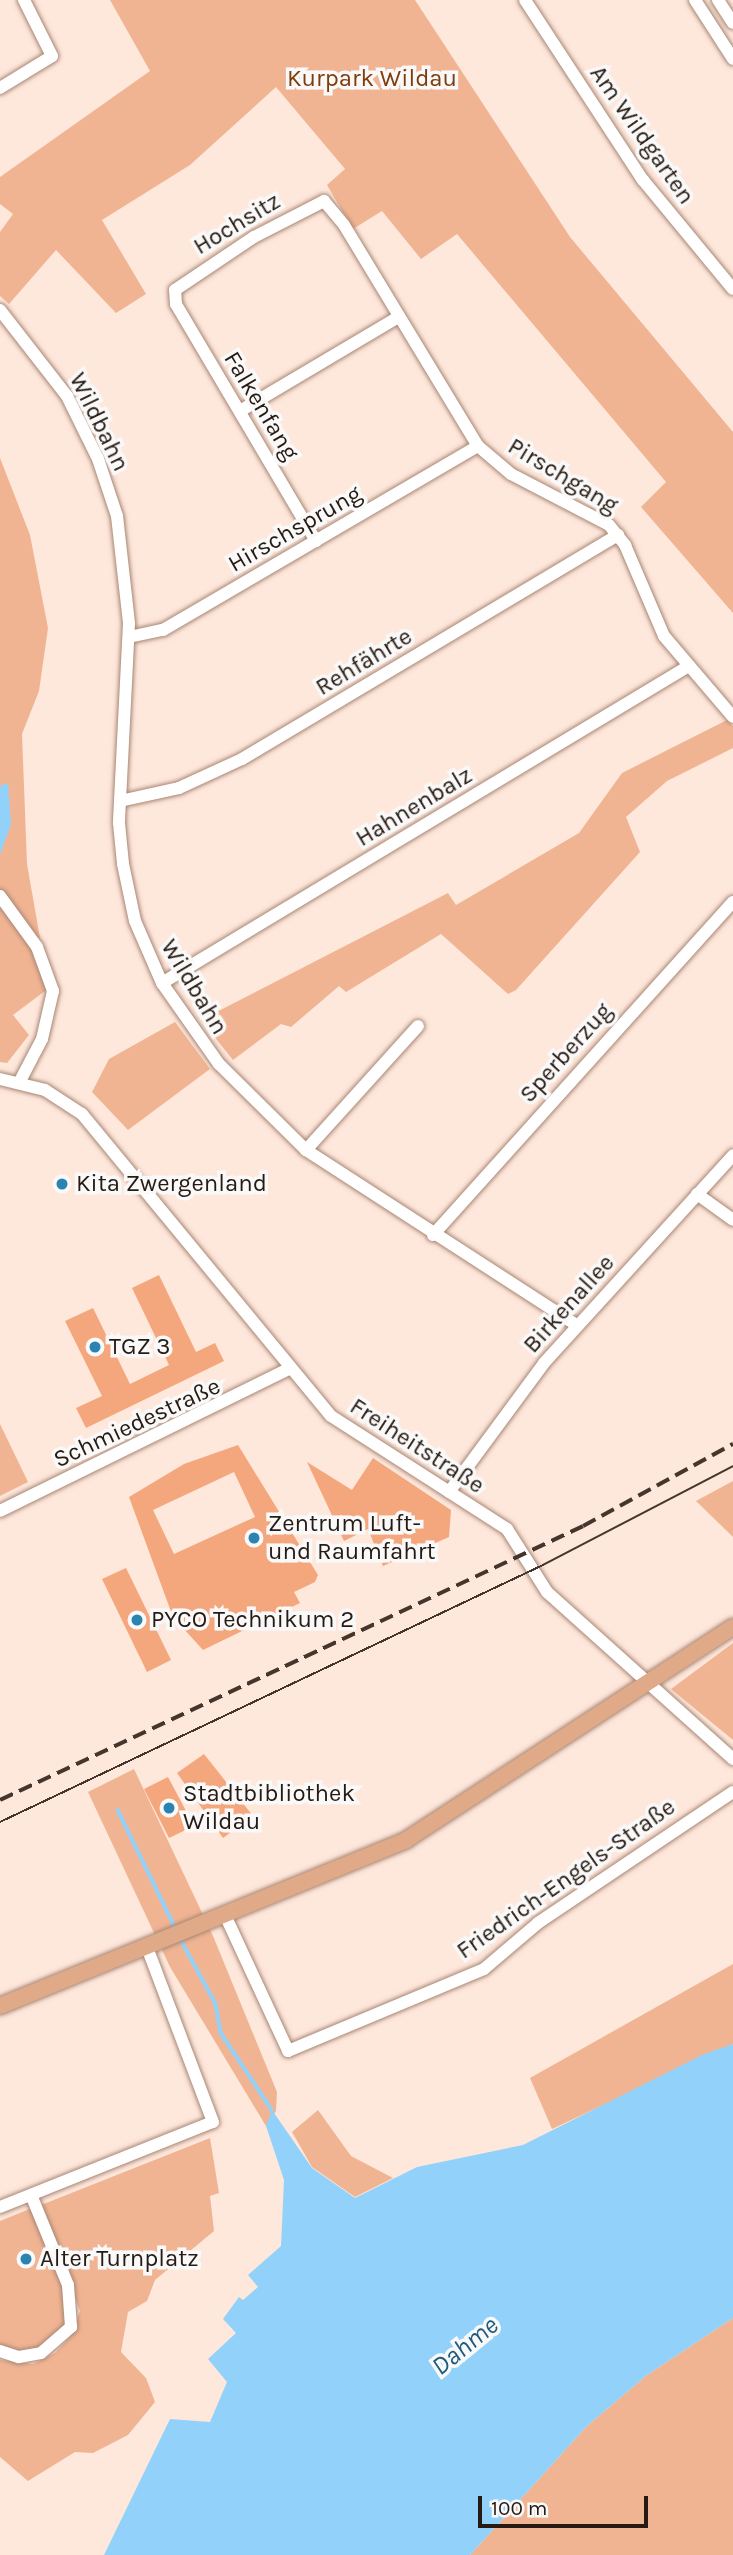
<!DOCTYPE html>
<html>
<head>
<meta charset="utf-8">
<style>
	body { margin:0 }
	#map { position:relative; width:733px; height:2555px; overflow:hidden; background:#fee7db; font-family:Karla,sans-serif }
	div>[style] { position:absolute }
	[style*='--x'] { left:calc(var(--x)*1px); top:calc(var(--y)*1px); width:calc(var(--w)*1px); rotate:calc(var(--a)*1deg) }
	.green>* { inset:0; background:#f1b493 }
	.water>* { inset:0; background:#92d2fa }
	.stream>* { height:3.5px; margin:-1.75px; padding:0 1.75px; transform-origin:1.75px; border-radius:1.75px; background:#92d2fa }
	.building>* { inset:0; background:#f4a77c }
	.roads { filter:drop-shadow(0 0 2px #a88674) drop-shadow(0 0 2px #a88674) }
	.minor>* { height:12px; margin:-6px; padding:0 6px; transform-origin:6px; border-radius:6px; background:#fff }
	.major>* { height:16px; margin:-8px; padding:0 8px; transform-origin:8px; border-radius:8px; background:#e0aa89 }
	.tram>* { height:2px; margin:-1px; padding:0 1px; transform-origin:1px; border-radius:1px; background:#44352d }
	.rail>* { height:3.5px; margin-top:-1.75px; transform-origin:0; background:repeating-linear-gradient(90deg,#44352d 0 14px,transparent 0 21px) }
	.dots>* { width:19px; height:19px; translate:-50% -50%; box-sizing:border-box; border:4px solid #f9f9f9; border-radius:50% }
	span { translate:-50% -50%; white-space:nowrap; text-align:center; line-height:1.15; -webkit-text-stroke:7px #f9f9f9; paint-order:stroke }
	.park-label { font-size:24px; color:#813c0b }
	.street-label { font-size:24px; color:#271a12 }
	.poi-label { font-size:24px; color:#271a12 }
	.left { translate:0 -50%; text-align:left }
	.water-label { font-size:26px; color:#1d5c7d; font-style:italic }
	.scale { position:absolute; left:478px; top:2496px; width:170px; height:32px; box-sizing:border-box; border:4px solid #271a12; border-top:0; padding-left:9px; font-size:21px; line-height:24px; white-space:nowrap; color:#271a12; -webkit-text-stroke:5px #f9f9f9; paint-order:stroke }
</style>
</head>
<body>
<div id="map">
	<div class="green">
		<i style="clip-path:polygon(110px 0,415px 0,570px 237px,733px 432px,733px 613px,641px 507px,666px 482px,457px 234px,421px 259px,382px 211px,353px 229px,327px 185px,345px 169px,276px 87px,190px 165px,102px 220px,146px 294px,116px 313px,56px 250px,9px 304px,0 296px,0 232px,13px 214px,0 204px,0 177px,150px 71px)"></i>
		<i style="clip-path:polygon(0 458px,30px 535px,48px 628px,39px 691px,22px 734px,27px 864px,40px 938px,33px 937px,0 891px)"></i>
		<i style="clip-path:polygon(727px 720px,733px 726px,733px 748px,667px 781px,626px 817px,640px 852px,516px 990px,508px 994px,441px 934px,346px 992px,339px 986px,291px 1027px,281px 1024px,233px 1060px,201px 1020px,448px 893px,456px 905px,579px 833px,622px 773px)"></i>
		<i style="clip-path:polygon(0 904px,42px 965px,49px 988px,13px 1015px,29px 1035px,7px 1063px,0 1062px)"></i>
		<i style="clip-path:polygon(175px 1022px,210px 1069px,128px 1130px,92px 1092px,109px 1059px)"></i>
		<i style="clip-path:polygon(0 1424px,28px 1482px,0 1496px)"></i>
		<i style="clip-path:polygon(733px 1481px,733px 1537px,696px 1501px)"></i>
		<i style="clip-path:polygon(733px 1643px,733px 1740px,671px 1689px)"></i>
		<i style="clip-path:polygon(134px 1769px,213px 1936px,277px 2092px,276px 2111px,266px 2126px,170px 1967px,88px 1792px)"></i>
		<i style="clip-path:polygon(733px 1964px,733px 2044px,552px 2129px,530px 2078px)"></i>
		<i style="clip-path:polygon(318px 2110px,351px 2156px,393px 2178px,355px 2197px,312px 2167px,292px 2132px)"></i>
		<i style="clip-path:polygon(210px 2138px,219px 2193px,210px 2196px,214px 2231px,155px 2280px,147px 2301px,128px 2312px,121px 2352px,146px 2378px,155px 2402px,128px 2435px,93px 2453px,75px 2452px,28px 2481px,0 2457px,0 2360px,33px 2364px,55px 2353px,71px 2336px,80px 2311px,41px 2205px)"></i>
		<i style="clip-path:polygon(32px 2208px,65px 2289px,67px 2322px,47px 2346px,15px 2352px,0 2347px,0 2221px)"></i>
		<i style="clip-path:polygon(733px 2318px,733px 2555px,470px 2555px,587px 2426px,647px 2375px)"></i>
	</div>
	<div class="water">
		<i style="clip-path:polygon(8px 783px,11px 824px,0 855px,0 786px)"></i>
		<i style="clip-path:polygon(733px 2044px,733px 2318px,647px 2375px,587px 2426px,470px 2555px,104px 2555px,170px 2419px,210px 2422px,227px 2382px,208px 2359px,236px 2333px,223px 2319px,239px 2297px,243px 2300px,258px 2287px,248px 2275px,281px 2246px,284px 2180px,266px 2126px,272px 2110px,312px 2168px,355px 2198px,417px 2167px,523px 2145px,704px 2054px)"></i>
	</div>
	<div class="stream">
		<i style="--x:118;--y:1810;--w:130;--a:64"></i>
		<i style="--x:180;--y:1938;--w:75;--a:61.4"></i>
		<i style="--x:216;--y:2004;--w:29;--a:80"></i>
		<i style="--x:221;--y:2033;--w:92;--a:56.5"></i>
	</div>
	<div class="building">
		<i style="clip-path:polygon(159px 1275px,196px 1352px,215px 1343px,224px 1361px,86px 1428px,76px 1408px,102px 1396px,65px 1321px,93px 1308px,130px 1384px,169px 1365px,132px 1288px)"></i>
		<i style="clip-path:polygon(evenodd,238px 1445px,318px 1575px,315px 1582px,294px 1592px,300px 1603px,203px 1650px,173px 1617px,129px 1497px,184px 1464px,238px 1445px,234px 1472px,255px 1517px,174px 1554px,153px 1510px,234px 1472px)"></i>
		<i style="clip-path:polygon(373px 1458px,451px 1510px,449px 1537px,383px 1566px,368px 1529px,344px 1541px,307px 1462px,352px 1490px)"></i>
		<i style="clip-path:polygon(126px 1568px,171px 1660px,147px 1672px,102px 1579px)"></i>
		<i style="clip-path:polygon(204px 1754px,253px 1816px,223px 1838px,177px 1773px)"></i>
		<i style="clip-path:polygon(168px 1777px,194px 1826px,169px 1838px,144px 1789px)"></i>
	</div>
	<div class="roads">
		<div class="minor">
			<i style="--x:525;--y:0;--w:215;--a:56.8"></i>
			<i style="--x:643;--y:180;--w:141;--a:50.5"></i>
			<i style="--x:695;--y:0;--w:70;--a:57.2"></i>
			<i style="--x:718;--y:0;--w:27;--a:57"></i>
			<i style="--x:0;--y:88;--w:61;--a:-31.6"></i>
			<i style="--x:52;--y:56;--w:63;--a:-116.6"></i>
			<i style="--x:0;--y:310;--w:109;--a:52.1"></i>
			<i style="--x:67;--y:396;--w:70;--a:63.8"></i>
			<i style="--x:98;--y:459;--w:60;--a:71.6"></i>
			<i style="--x:117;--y:516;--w:108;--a:83.6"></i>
			<i style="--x:129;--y:623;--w:200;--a:92.9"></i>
			<i style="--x:119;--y:823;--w:41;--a:84.4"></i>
			<i style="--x:123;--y:864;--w:58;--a:78.1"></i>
			<i style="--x:135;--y:921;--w:68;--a:66.5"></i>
			<i style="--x:162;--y:983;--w:99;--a:54.9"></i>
			<i style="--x:219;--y:1064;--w:122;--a:44.7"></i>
			<i style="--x:306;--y:1150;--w:323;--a:32.9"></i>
			<i style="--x:240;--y:411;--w:184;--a:-30.7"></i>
			<i style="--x:316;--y:541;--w:275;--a:-120.6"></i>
			<i style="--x:176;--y:304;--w:14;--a:-94"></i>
			<i style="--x:175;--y:290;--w:95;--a:-33.9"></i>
			<i style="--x:254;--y:237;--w:79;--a:-27.2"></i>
			<i style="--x:324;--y:201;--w:31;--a:50"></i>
			<i style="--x:344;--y:225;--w:258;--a:58.8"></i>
			<i style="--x:478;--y:446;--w:43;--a:40.3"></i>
			<i style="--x:511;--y:474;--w:110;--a:27.5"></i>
			<i style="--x:609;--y:525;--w:26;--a:51"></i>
			<i style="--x:625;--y:545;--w:99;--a:66.8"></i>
			<i style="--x:664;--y:636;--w:106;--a:49.6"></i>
			<i style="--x:129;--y:637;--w:35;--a:-12"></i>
			<i style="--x:163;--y:630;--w:365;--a:-30.3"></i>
			<i style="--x:120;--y:801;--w:60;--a:-12.4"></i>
			<i style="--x:179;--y:788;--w:69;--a:-24.7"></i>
			<i style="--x:242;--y:759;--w:438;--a:-30.8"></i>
			<i style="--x:0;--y:896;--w:63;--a:54"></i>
			<i style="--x:37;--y:947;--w:47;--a:70"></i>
			<i style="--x:53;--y:991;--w:49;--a:102.9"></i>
			<i style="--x:42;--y:1039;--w:47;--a:117.6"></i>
			<i style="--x:162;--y:983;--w:613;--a:-31.04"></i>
			<i style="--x:0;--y:1079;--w:46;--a:13.7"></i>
			<i style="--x:45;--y:1090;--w:44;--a:33"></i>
			<i style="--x:82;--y:1114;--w:391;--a:50.5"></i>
			<i style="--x:331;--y:1416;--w:209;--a:32.7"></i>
			<i style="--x:507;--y:1529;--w:75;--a:57.6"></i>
			<i style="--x:547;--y:1592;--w:250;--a:41.9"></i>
			<i style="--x:306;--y:1150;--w:167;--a:-47.9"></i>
			<i style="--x:697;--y:1194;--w:44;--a:35.8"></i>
			<i style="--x:433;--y:1235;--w:448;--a:-48"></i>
			<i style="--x:449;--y:1492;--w:160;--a:-53.6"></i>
			<i style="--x:544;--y:1363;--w:281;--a:-47.7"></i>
			<i style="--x:0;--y:1511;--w:323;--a:-26.2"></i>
			<i style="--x:225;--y:1915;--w:150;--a:65.1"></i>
			<i style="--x:288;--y:2051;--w:212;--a:-22.7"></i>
			<i style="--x:484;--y:1969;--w:71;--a:-40.4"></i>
			<i style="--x:538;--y:1923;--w:235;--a:-33.9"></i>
			<i style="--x:0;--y:2207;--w:229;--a:-21.8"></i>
			<i style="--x:213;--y:2122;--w:187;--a:-110.7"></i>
			<i style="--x:0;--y:2351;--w:20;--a:18"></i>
			<i style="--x:19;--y:2357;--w:22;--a:-10"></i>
			<i style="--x:41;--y:2353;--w:40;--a:-41"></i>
			<i style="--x:71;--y:2327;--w:42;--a:-94.1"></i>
			<i style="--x:68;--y:2285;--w:97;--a:-112.3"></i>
		</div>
		<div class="major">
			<i style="--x:0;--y:2006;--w:439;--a:-22.2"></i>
			<i style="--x:406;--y:1840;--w:390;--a:-33.1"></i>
		</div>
	</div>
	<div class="tram">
		<i style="--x:0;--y:1822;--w:601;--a:-25.33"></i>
		<i style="--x:543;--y:1565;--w:214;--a:-27.5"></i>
	</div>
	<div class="rail">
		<i style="--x:0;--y:1800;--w:644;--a:-25.17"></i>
		<i style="--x:583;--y:1526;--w:171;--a:-28.7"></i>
	</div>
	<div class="dots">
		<i style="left:62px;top:1184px;background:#2b83b2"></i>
		<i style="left:95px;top:1347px;background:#2b83b2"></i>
		<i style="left:254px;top:1538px;background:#2b83b2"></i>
		<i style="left:137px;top:1620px;background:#2b83b2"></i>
		<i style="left:169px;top:1808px;background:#2b83b2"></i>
		<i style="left:26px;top:2259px;background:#2b83b2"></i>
	</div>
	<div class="park-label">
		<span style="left:372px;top:79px">Kurpark Wildau</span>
	</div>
	<div class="street-label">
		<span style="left:642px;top:135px;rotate:55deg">Am Wildgarten</span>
		<span style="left:237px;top:224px;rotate:-31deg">Hochsitz</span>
		<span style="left:261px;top:406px;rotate:59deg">Falkenfang</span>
		<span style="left:99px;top:422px;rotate:64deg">Wildbahn</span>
		<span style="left:563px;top:476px;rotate:31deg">Pirschgang</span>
		<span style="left:295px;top:529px;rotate:-30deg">Hirschsprung</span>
		<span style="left:364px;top:662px;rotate:-31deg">Rehfährte</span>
		<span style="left:414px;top:807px;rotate:-31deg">Hahnenbalz</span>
		<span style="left:194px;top:987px;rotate:59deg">Wildbahn</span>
		<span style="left:566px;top:1053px;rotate:-48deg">Sperberzug</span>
		<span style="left:569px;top:1304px;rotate:-48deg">Birkenallee</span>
		<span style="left:137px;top:1423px;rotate:-25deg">Schmiedestraße</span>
		<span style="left:417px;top:1446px;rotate:33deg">Freiheitstraße</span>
		<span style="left:566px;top:1879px;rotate:-35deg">Friedrich-Engels-Straße</span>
	</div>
	<div class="poi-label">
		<span class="left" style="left:76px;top:1184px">Kita Zwergenland</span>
		<span class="left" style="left:109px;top:1347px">TGZ 3</span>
		<span class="left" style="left:268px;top:1538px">Zentrum Luft-<br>und Raumfahrt</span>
		<span class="left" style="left:151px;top:1620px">PYCO Technikum 2</span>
		<span class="left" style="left:183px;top:1808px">Stadtbibliothek<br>Wildau</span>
		<span class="left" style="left:40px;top:2259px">Alter Turnplatz</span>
	</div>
	<div class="water-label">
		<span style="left:465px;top:2346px;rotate:-39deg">Dahme</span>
	</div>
	<div class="scale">100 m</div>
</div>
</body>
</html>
